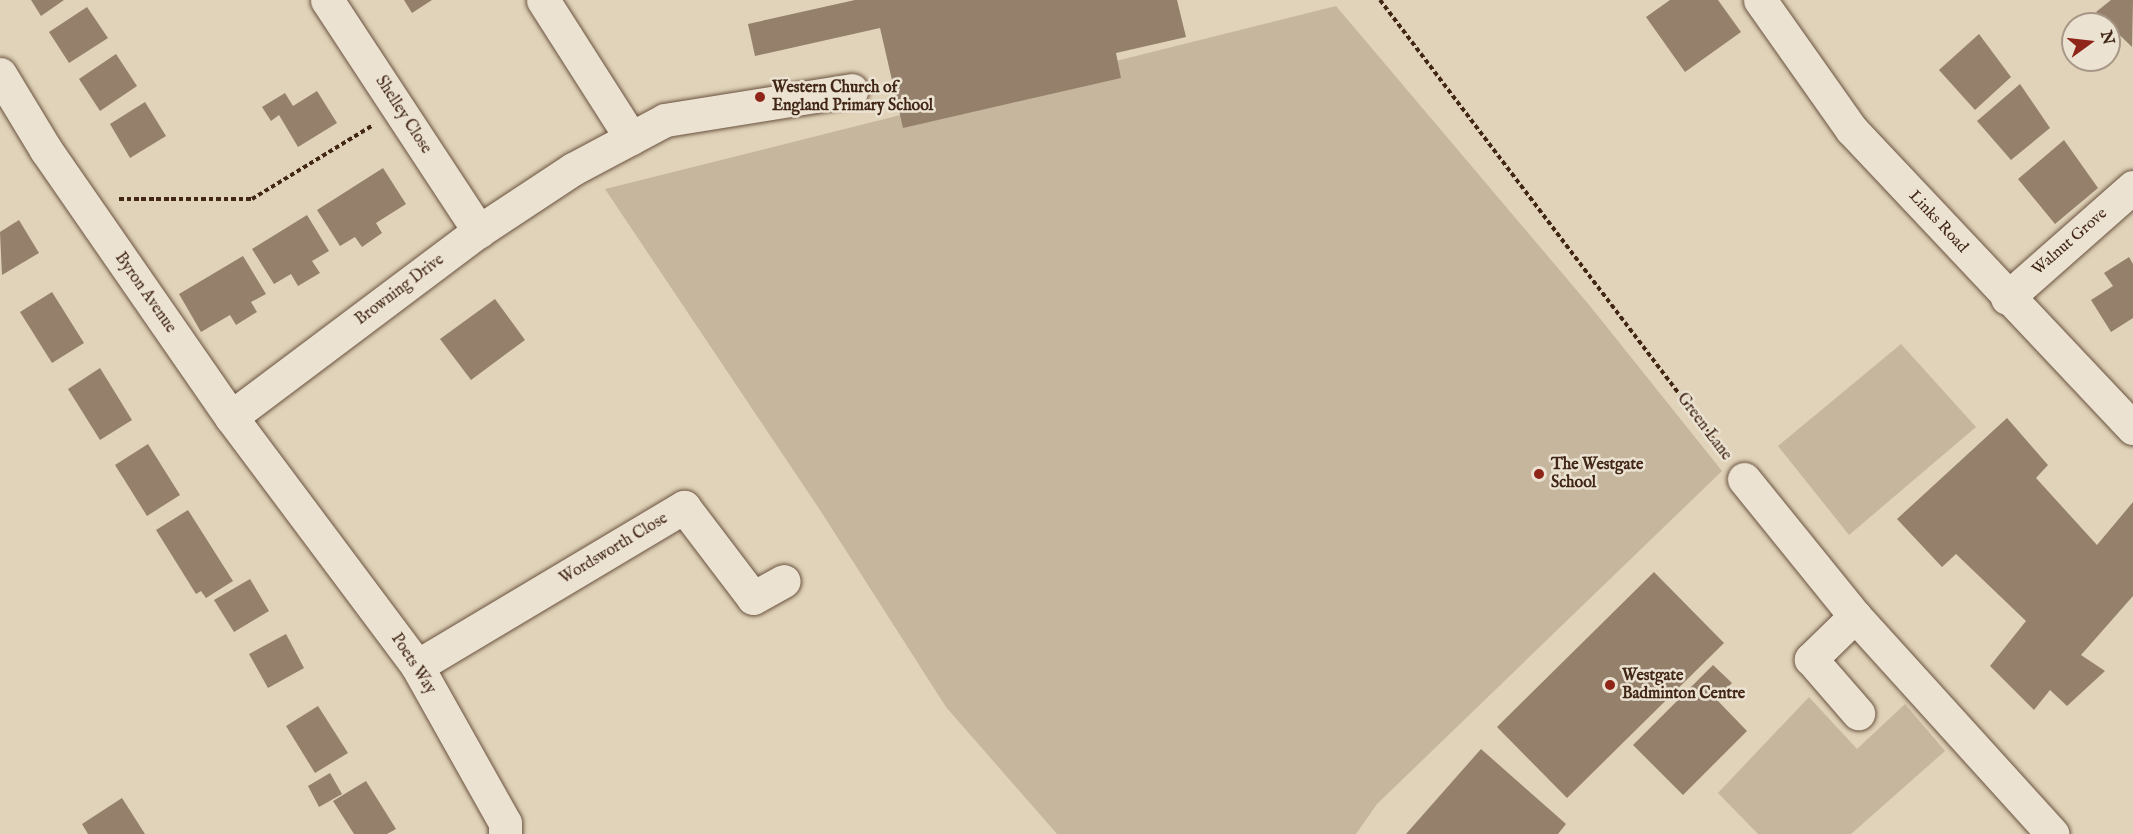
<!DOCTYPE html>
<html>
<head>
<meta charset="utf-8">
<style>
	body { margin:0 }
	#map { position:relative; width:2133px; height:834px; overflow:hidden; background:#e0d3b9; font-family:"IM FELL English",serif }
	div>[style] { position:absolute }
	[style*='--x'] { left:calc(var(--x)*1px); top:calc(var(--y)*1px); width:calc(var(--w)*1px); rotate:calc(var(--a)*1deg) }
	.green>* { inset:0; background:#c5b69d }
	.building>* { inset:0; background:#95806b }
	.path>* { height:4px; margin-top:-2px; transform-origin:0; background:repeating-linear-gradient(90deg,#432716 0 4.5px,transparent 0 7.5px) }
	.roads { filter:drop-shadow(0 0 2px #6a523f) drop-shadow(0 0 2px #6a523f) }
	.minor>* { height:33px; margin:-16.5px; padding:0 16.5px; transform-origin:16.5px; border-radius:16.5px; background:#ebe2d2 }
	.dots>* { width:16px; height:16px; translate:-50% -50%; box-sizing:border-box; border:3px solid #ebe2d2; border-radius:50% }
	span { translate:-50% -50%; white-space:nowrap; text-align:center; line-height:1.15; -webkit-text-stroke:5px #ebe2d2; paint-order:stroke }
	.poi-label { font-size:16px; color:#432716; font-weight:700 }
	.left { translate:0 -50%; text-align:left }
	.street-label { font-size:16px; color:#432716 }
	.north { position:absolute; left:2061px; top:12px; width:60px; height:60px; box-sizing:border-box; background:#ebe2d2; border:2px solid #a89787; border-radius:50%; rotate:75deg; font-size:16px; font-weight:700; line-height:24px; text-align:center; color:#432716 }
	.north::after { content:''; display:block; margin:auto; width:21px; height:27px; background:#8f2418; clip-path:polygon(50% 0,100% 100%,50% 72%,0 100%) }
</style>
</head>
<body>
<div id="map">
	<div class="green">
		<i style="clip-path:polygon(1336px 6px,1590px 306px,1722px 471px,1377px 804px,1356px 834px,1057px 834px,946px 707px,820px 510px,605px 189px)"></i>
		<i style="clip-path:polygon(1901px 344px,1976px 427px,1849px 535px,1778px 446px)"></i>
		<i style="clip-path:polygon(1809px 697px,1857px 749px,1905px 704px,1945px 751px,1851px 834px,1758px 834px,1718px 793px)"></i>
	</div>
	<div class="building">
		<i style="clip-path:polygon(31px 0,64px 0,41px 16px)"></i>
		<i style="clip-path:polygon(404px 0,432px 0,412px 13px)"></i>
		<i style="clip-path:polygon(855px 0,1177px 0,1186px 37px,1116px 53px,1121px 78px,903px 128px,880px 28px,755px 56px,748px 24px)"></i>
		<i style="clip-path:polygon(1670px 0,1718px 0,1741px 32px,1685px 72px,1646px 17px)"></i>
		<i style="clip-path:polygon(2111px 0,2133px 0,2132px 47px,2096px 12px)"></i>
		<i style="clip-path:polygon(87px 7px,108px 38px,69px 63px,49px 32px)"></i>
		<i style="clip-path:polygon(1979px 34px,2011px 77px,1975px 110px,1939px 70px)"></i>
		<i style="clip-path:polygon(116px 54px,137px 86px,100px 111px,79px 79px)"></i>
		<i style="clip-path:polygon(2020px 84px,2050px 128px,2011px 160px,1977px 121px)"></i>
		<i style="clip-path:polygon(317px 91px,337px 123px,298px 147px,279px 115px,271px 121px,262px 107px,285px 93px,293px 106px)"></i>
		<i style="clip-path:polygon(145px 102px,166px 136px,130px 158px,110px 124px)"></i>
		<i style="clip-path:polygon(2064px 140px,2098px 188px,2055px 224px,2018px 179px)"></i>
		<i style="clip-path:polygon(383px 168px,406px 204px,376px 223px,382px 233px,362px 247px,355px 237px,340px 246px,317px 210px)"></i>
		<i style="clip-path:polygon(307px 215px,329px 251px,312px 261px,320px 273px,298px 286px,291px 274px,274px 284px,252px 249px)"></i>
		<i style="clip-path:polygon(19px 220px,39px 253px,2px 275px,0 232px)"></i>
		<i style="clip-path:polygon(243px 256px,266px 294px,251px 302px,257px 312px,236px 325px,230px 315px,201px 332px,179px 294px)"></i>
		<i style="clip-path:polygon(2129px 257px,2133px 264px,2133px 318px,2111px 332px,2091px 300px,2113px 286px,2104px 273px)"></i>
		<i style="clip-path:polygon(52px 292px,84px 343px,52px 363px,20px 312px)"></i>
		<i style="clip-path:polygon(495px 299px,525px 340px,471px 380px,440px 339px)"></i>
		<i style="clip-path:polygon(100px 368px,132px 420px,100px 440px,68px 389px)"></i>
		<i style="clip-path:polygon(2007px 418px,2048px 465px,2036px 478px,2097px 545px,2133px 502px,2133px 596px,2081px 655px,2105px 671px,2067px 706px,2050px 690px,2034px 710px,1990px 666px,2026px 621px,1956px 554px,1942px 567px,1897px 519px)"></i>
		<i style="clip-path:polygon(148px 444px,180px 495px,147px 516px,115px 465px)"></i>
		<i style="clip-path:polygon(188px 510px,233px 581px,206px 598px,201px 591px,196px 594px,156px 530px)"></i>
		<i style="clip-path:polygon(1654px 572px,1724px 643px,1567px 798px,1497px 727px)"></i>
		<i style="clip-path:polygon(250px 579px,269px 611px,234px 632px,214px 600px)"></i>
		<i style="clip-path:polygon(286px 634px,304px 668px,268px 688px,249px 654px)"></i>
		<i style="clip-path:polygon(1713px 665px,1732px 683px,1716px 699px,1747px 731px,1683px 795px,1633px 745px)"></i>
		<i style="clip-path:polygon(318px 706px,348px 753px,315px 773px,286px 726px)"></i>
		<i style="clip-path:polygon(1481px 749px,1566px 824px,1558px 834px,1406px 834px)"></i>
		<i style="clip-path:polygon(330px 773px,342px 794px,319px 807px,308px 786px)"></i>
		<i style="clip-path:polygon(366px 781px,396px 829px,387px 834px,354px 834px,333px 801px)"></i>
		<i style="clip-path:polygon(122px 798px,145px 834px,88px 834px,82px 824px)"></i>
	</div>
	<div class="path">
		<i style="--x:1380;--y:0;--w:569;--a:52.79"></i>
		<i style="--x:119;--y:199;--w:133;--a:0"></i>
		<i style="--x:252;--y:199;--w:142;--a:-31.4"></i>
	</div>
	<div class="roads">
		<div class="minor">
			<i style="--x:327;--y:0;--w:277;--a:56.7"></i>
			<i style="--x:543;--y:0;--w:164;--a:57.5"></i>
			<i style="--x:1760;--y:0;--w:158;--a:54.8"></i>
			<i style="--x:1851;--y:129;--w:411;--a:46.7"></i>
			<i style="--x:0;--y:74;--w:89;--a:58.8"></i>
			<i style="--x:46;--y:150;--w:325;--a:55.3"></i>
			<i style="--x:231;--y:417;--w:311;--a:53.2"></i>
			<i style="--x:417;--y:666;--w:180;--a:60.7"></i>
			<i style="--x:505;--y:823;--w:11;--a:90"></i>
			<i style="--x:2007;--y:298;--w:168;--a:-41.4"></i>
			<i style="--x:231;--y:417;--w:310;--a:-36.9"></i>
			<i style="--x:479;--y:231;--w:113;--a:-33.4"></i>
			<i style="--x:573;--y:169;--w:104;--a:-28"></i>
			<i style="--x:665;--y:120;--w:189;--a:-9.1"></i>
			<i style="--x:1744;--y:479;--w:176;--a:51"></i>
			<i style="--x:1855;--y:616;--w:294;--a:47.8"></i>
			<i style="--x:1855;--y:616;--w:62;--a:135.7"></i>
			<i style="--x:1811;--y:659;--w:72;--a:49"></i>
			<i style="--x:417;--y:666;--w:311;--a:-30.8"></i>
			<i style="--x:684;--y:507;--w:114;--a:52.8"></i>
			<i style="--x:753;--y:598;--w:35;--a:-29"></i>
		</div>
	</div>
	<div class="dots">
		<i style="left:760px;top:97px;background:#8f2418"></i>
		<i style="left:1539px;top:474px;background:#8f2418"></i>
		<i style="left:1610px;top:685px;background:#8f2418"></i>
	</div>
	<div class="poi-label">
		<span class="left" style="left:772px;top:97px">Western Church of<br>England Primary School</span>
		<span class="left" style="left:1551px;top:474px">The Westgate<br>School</span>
		<span class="left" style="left:1622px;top:685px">Westgate<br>Badminton Centre</span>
	</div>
	<div class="street-label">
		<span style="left:403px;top:115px;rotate:57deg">Shelley Close</span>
		<span style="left:1938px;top:222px;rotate:47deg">Links Road</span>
		<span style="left:2070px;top:242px;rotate:-41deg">Walnut Grove</span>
		<span style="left:400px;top:290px;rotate:-37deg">Browning Drive</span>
		<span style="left:145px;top:293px;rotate:55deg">Byron Avenue</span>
		<span style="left:1704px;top:427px;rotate:53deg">Green Lane</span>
		<span style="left:614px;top:549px;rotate:-31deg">Wordsworth Close</span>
		<span style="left:413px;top:664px;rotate:57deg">Poets Way</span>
	</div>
	<div class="north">N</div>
</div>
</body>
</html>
